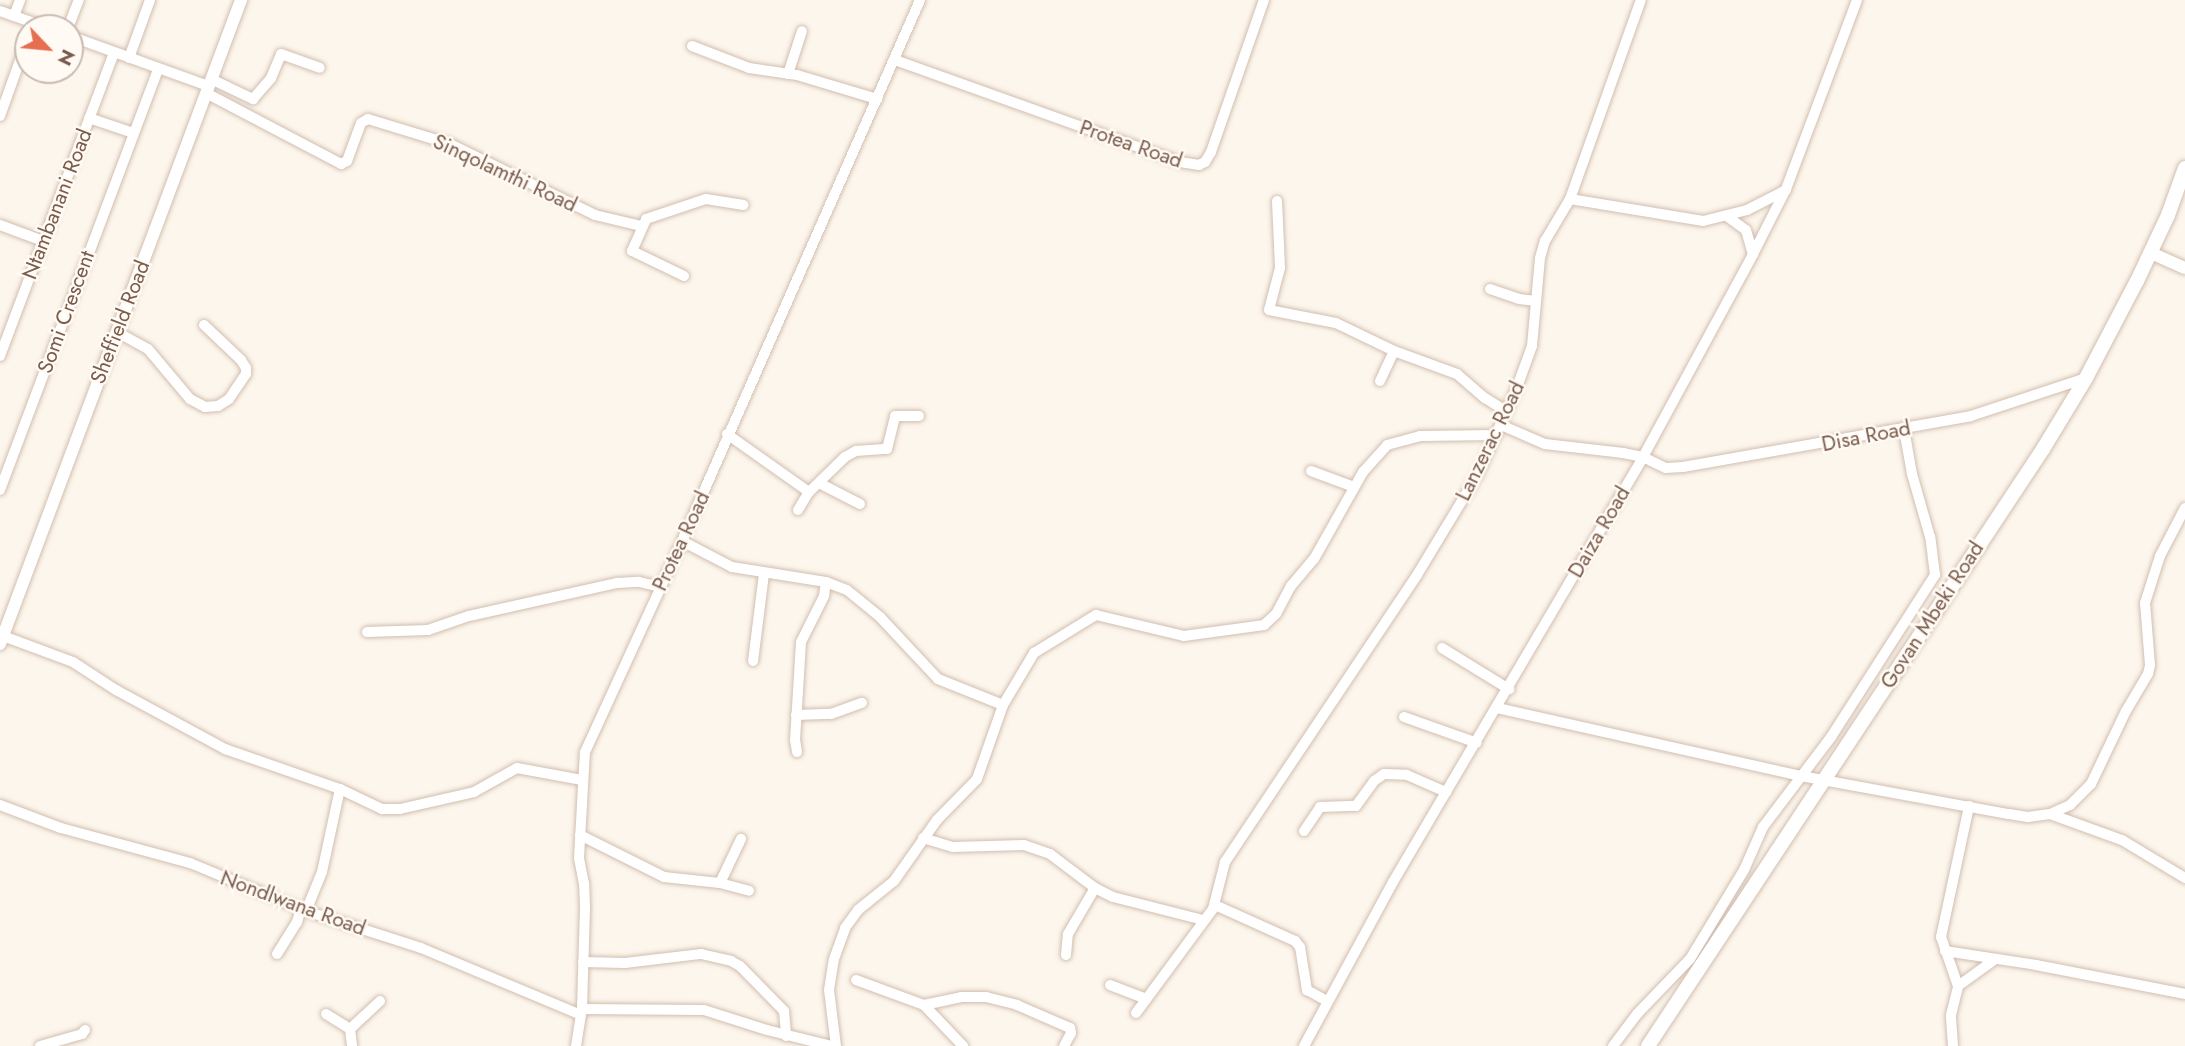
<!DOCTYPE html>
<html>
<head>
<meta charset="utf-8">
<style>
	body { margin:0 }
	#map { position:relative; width:2185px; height:1046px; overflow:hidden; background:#fdf6ec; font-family:Jost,sans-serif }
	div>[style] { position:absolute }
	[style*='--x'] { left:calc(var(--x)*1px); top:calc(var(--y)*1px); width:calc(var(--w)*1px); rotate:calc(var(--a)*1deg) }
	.roads { filter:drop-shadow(0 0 2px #d1beb0) drop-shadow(0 0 2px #d1beb0) }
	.minor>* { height:10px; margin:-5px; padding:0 5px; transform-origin:5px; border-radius:5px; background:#fff }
	.tertiary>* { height:12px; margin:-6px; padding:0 6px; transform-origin:6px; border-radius:6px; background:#fff }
	.secondary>* { height:14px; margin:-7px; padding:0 7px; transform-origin:7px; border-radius:7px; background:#fff }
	span { translate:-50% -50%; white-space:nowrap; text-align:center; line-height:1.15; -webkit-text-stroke:5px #fffaf3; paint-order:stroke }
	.street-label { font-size:21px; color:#7a5c4d }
	.north { position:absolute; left:14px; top:14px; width:70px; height:70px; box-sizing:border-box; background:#fffaf3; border:2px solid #cabbb1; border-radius:50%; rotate:116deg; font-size:19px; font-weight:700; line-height:28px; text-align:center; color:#7a5c4d }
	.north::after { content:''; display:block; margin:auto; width:24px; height:32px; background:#e76f51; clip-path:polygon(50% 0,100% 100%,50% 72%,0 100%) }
</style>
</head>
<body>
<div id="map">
	<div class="roads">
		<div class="minor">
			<i style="--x:0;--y:11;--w:51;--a:19.5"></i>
			<i style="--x:14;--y:16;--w:17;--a:-69"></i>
			<i style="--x:68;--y:28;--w:30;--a:-69"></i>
			<i style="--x:70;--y:36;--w:147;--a:19.9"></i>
			<i style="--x:692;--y:46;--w:61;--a:21.1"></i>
			<i style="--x:749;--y:68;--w:49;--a:8.3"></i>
			<i style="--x:797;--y:75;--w:84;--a:16.7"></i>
			<i style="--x:129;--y:58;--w:62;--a:-70.1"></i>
			<i style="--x:895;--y:60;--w:303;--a:19.7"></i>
			<i style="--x:1180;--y:162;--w:19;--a:9"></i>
			<i style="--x:1199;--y:165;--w:7;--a:-27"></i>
			<i style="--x:1205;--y:162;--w:12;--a:-59"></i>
			<i style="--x:1211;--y:152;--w:161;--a:-70.8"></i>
			<i style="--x:788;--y:74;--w:45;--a:-72"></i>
			<i style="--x:211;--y:79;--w:47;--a:25.5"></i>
			<i style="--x:253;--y:99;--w:28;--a:-49"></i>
			<i style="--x:271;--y:78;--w:26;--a:-67"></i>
			<i style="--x:281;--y:54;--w:41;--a:19.7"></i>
			<i style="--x:206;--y:93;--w:153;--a:27.7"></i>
			<i style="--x:341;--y:164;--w:7;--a:-27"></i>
			<i style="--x:347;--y:161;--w:40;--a:-69.8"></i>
			<i style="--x:361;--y:123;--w:8;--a:-30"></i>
			<i style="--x:368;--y:119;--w:86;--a:17"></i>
			<i style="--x:450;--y:144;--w:161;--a:26.1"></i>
			<i style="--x:595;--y:215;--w:47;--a:13.4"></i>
			<i style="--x:0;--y:116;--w:83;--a:-70.3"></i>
			<i style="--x:89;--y:118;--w:46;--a:18.8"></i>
			<i style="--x:1570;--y:199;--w:135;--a:9.4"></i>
			<i style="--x:1703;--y:221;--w:45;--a:-14"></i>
			<i style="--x:1747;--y:210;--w:44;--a:-27.1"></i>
			<i style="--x:1277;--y:201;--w:67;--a:87.4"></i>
			<i style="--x:1280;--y:268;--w:43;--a:104.7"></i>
			<i style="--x:1269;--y:310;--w:68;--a:11"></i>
			<i style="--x:1336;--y:323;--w:64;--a:25.8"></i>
			<i style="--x:1394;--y:351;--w:67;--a:20.1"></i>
			<i style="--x:1457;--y:374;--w:37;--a:41"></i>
			<i style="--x:1485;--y:398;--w:26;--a:32"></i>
			<i style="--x:1728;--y:217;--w:22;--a:36"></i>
			<i style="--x:1746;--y:230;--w:25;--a:74"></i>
			<i style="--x:0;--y:225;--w:46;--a:20.4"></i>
			<i style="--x:684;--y:276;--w:58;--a:-154.3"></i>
			<i style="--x:632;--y:251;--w:35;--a:-66"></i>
			<i style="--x:646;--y:219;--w:63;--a:-18.4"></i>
			<i style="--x:706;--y:199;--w:38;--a:9"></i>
			<i style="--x:1490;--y:289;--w:31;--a:19"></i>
			<i style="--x:1519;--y:299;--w:17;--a:7"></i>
			<i style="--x:117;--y:332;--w:35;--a:29"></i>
			<i style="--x:148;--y:349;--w:65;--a:50"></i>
			<i style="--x:190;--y:399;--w:17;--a:28"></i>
			<i style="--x:205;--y:407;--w:13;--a:-4"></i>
			<i style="--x:218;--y:406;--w:13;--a:-32"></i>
			<i style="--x:229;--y:399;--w:30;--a:-56"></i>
			<i style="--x:246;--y:374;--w:6;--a:-90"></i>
			<i style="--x:246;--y:368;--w:9;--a:-122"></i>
			<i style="--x:241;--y:360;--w:51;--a:-136.6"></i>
			<i style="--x:0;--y:356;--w:324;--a:-69.4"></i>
			<i style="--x:1380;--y:381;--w:33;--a:-65"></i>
			<i style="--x:1501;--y:425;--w:48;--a:23.4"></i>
			<i style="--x:1545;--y:444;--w:79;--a:6.6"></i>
			<i style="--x:1623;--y:453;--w:20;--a:11"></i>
			<i style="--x:1643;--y:457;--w:25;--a:26"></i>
			<i style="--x:1666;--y:468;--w:17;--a:-3"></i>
			<i style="--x:1683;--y:467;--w:292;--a:-10"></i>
			<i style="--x:1971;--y:416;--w:121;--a:-18.3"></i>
			<i style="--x:727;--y:434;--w:100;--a:35.3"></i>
			<i style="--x:1311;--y:471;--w:46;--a:20.4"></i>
			<i style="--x:819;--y:483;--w:46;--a:27.1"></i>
			<i style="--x:0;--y:490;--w:450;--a:-69.4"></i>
			<i style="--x:798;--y:510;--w:21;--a:-59"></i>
			<i style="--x:809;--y:492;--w:50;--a:-44.2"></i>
			<i style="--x:845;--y:457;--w:13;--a:-29"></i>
			<i style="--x:856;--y:451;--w:31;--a:-4"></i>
			<i style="--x:887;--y:449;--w:34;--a:-76"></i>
			<i style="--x:895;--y:416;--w:24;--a:0"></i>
			<i style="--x:682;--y:541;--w:56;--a:27.5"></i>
			<i style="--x:732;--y:567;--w:95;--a:9.1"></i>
			<i style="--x:826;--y:582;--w:22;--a:21"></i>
			<i style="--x:847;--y:590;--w:43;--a:39.3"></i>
			<i style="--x:880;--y:617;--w:85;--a:46.9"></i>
			<i style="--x:938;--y:679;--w:70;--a:21.8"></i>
			<i style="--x:367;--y:632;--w:61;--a:-1.9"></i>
			<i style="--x:428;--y:630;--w:43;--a:-18.9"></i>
			<i style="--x:469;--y:616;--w:152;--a:-12.6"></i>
			<i style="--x:617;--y:583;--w:22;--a:-3"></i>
			<i style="--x:639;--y:582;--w:22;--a:13"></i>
			<i style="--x:3;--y:636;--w:75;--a:20.4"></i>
			<i style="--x:73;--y:662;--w:51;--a:33.1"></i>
			<i style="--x:116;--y:690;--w:124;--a:28.4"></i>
			<i style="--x:225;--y:749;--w:122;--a:19.2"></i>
			<i style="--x:340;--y:789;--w:47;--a:25.5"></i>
			<i style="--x:382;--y:809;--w:18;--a:0"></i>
			<i style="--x:400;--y:809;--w:76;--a:-12.9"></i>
			<i style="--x:474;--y:792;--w:49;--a:-29.2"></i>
			<i style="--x:517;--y:768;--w:66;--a:10.5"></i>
			<i style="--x:1442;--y:648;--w:79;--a:31.5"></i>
			<i style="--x:753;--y:661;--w:88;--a:-82.8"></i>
			<i style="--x:1497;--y:708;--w:312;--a:12.6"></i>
			<i style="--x:1801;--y:776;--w:211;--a:10.4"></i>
			<i style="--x:2009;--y:814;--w:19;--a:9"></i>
			<i style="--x:2028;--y:817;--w:22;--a:-8"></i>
			<i style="--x:2050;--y:814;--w:22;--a:-24"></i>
			<i style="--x:2070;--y:805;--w:30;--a:-45"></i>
			<i style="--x:2091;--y:784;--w:81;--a:-64.4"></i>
			<i style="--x:2126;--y:711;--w:43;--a:-59.3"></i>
			<i style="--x:2148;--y:674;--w:9;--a:-77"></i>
			<i style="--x:2150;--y:665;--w:62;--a:-94.6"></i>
			<i style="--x:2145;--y:603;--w:49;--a:-72.3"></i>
			<i style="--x:2160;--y:556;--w:54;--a:-62.5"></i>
			<i style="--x:796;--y:715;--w:35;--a:-2"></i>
			<i style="--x:831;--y:714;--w:33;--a:-20"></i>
			<i style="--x:1404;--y:717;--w:77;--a:19.6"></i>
			<i style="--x:797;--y:752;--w:12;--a:-99"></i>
			<i style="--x:795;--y:740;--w:98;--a:-86.5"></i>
			<i style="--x:801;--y:642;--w:51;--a:-63.4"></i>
			<i style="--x:824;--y:596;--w:14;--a:-82"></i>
			<i style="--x:0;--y:805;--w:65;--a:20.7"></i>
			<i style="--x:61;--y:828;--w:134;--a:15.2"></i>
			<i style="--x:190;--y:863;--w:126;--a:22.5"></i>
			<i style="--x:306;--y:911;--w:121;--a:17.8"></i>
			<i style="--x:421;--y:948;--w:173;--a:22.7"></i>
			<i style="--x:2050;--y:814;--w:77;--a:19.9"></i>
			<i style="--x:2122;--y:840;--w:74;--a:31.1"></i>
			<i style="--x:1304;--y:831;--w:29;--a:-56"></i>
			<i style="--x:1320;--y:807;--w:36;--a:-2"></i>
			<i style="--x:1356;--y:806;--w:31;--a:-54"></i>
			<i style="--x:1374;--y:781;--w:12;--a:-35"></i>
			<i style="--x:1384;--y:774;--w:23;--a:2"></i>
			<i style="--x:1407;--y:775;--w:43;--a:23.6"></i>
			<i style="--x:580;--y:835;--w:94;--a:26.6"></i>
			<i style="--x:664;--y:877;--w:56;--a:6.1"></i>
			<i style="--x:720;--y:883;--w:30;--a:15"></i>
			<i style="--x:923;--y:838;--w:31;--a:17"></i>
			<i style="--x:953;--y:847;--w:71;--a:-1.6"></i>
			<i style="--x:1024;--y:845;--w:28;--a:19"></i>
			<i style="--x:1050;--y:854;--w:56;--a:37.1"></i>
			<i style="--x:1095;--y:888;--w:20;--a:27"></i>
			<i style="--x:1113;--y:897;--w:93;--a:14.3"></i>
			<i style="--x:720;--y:883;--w:49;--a:-64.5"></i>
			<i style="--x:1215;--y:905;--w:88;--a:24.2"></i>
			<i style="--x:1295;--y:941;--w:8;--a:50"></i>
			<i style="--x:1300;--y:947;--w:44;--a:80.8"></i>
			<i style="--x:1307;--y:990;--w:23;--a:29"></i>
			<i style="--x:306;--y:911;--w:42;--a:-67.7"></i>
			<i style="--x:322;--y:872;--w:85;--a:-77.8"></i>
			<i style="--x:1945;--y:951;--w:92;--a:8.7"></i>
			<i style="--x:2036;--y:965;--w:152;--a:11"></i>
			<i style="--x:277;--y:954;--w:38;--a:-58"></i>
			<i style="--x:297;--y:922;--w:14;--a:-73"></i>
			<i style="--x:1066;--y:955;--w:21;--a:-85"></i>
			<i style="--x:1068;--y:934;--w:53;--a:-59.6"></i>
			<i style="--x:583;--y:962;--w:42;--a:1.4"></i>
			<i style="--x:625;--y:963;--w:77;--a:-6.8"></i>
			<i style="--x:701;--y:954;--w:31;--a:13"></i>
			<i style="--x:731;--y:961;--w:10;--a:29"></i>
			<i style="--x:740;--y:966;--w:63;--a:45.6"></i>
			<i style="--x:784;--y:1011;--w:25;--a:85"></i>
			<i style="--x:856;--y:980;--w:72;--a:20.2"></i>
			<i style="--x:924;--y:1005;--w:57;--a:46.4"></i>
			<i style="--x:1110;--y:985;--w:39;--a:21"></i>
			<i style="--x:1958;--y:986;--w:44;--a:-35.8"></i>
			<i style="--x:924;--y:1005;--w:38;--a:-12"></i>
			<i style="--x:961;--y:997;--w:25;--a:0"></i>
			<i style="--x:986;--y:997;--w:32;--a:14"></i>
			<i style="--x:1017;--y:1005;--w:58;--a:23.5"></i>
			<i style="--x:1070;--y:1028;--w:5;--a:79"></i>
			<i style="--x:1071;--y:1033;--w:15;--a:118"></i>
			<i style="--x:582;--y:1009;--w:122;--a:0.5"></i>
			<i style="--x:704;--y:1010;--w:66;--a:17.6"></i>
			<i style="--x:767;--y:1030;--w:66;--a:14"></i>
			<i style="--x:1136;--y:1013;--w:129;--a:-53.5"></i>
			<i style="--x:1213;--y:909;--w:49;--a:-75.7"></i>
			<i style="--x:1225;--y:862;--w:345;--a:-56.2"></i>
			<i style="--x:1417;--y:575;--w:116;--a:-58.8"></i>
			<i style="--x:1477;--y:476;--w:94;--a:-65.6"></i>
			<i style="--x:1516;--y:390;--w:47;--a:-70"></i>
			<i style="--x:1532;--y:346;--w:88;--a:-84.8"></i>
			<i style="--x:1540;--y:258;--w:18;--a:-74"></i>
			<i style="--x:1545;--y:241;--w:49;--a:-59.2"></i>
			<i style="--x:1570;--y:199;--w:211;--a:-70.4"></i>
			<i style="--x:326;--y:1014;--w:28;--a:32"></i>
			<i style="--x:350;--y:1029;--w:41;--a:-43"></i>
			<i style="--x:350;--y:1029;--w:17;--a:83"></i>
			<i style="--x:40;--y:1046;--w:44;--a:-15.9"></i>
			<i style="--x:82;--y:1034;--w:5;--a:-53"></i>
			<i style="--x:576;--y:1046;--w:37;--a:-81"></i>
			<i style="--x:582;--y:1009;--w:101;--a:-88.3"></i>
			<i style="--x:585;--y:908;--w:24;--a:-92"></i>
			<i style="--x:584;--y:884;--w:26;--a:-101"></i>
			<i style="--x:579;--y:858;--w:106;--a:-86.8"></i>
			<i style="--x:585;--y:752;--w:232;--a:-65.3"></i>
			<i style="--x:682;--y:541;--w:591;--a:-66.25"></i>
			<i style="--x:836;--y:1046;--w:56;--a:-97.1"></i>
			<i style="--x:829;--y:990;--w:31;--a:-81"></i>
			<i style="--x:834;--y:959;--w:33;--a:-70"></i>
			<i style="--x:845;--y:928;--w:22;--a:-54"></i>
			<i style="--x:858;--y:910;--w:46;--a:-38.9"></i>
			<i style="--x:894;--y:881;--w:75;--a:-54.8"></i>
			<i style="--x:937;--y:820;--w:57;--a:-45.7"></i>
			<i style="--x:977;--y:779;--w:78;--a:-70.6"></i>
			<i style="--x:1003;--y:705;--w:61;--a:-59.2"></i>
			<i style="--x:1034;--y:653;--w:73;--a:-31.5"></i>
			<i style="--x:1096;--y:615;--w:90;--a:13.4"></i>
			<i style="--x:1184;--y:636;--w:81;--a:-7.8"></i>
			<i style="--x:1264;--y:625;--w:16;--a:-43"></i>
			<i style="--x:1276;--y:614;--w:32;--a:-62"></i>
			<i style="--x:1291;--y:586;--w:35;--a:-50"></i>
			<i style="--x:1314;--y:559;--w:100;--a:-60.6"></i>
			<i style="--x:1363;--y:472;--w:36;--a:-48"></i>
			<i style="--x:1387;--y:445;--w:34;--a:-15"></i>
			<i style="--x:1420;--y:436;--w:77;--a:-0.7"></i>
			<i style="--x:1304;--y:1046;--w:187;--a:-61.5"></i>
			<i style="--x:1393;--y:882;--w:493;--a:-59.5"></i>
			<i style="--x:1643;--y:457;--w:231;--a:-61.5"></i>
			<i style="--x:1753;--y:254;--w:73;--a:-63.1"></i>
			<i style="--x:1786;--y:189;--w:202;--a:-69.4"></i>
			<i style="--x:1613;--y:1046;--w:40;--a:-53"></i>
			<i style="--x:1637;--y:1014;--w:76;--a:-46.1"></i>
			<i style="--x:1690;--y:959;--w:104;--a:-58.8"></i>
			<i style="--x:1744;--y:870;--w:47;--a:-66.2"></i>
			<i style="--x:1763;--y:827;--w:113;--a:-52.9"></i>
			<i style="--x:1831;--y:737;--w:193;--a:-57.3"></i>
			<i style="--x:1935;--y:575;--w:38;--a:-97"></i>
			<i style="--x:1930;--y:537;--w:66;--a:-105.9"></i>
			<i style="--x:1912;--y:474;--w:46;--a:-100.1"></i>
			<i style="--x:1953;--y:1046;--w:31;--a:-94"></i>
			<i style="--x:1951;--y:1015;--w:30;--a:-76"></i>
			<i style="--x:1958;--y:986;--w:52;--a:-109.1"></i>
			<i style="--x:1941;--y:937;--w:134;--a:-77.9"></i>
		</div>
		<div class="tertiary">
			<i style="--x:2151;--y:253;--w:37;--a:24"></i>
			<i style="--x:0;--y:644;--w:688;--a:-69.48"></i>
		</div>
		<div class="secondary">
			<i style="--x:1648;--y:1046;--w:716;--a:-56.51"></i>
			<i style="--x:2043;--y:449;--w:83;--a:-58.8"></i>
			<i style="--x:2086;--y:378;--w:110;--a:-62.3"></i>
			<i style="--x:2137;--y:281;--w:73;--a:-64.8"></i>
			<i style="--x:2168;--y:215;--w:50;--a:-70.1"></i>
		</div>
	</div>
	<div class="street-label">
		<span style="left:1131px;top:144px;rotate:19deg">Protea Road</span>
		<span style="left:505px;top:173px;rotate:25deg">Sinqolamthi Road</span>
		<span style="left:57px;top:204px;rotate:-69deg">Ntambanani Road</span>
		<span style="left:66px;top:312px;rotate:-70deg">Somi Crescent</span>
		<span style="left:120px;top:322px;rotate:-69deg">Sheffield Road</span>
		<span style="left:1866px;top:436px;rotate:-11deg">Disa Road</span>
		<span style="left:1490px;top:441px;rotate:-64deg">Lanzerac Road</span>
		<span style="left:1599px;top:532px;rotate:-60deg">Daiza Road</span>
		<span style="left:681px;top:541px;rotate:-65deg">Protea Road</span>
		<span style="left:1932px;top:615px;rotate:-57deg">Govan Mbeki Road</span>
		<span style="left:293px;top:903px;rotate:20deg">Nondlwana Road</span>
	</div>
	<div class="north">N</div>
</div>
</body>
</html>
